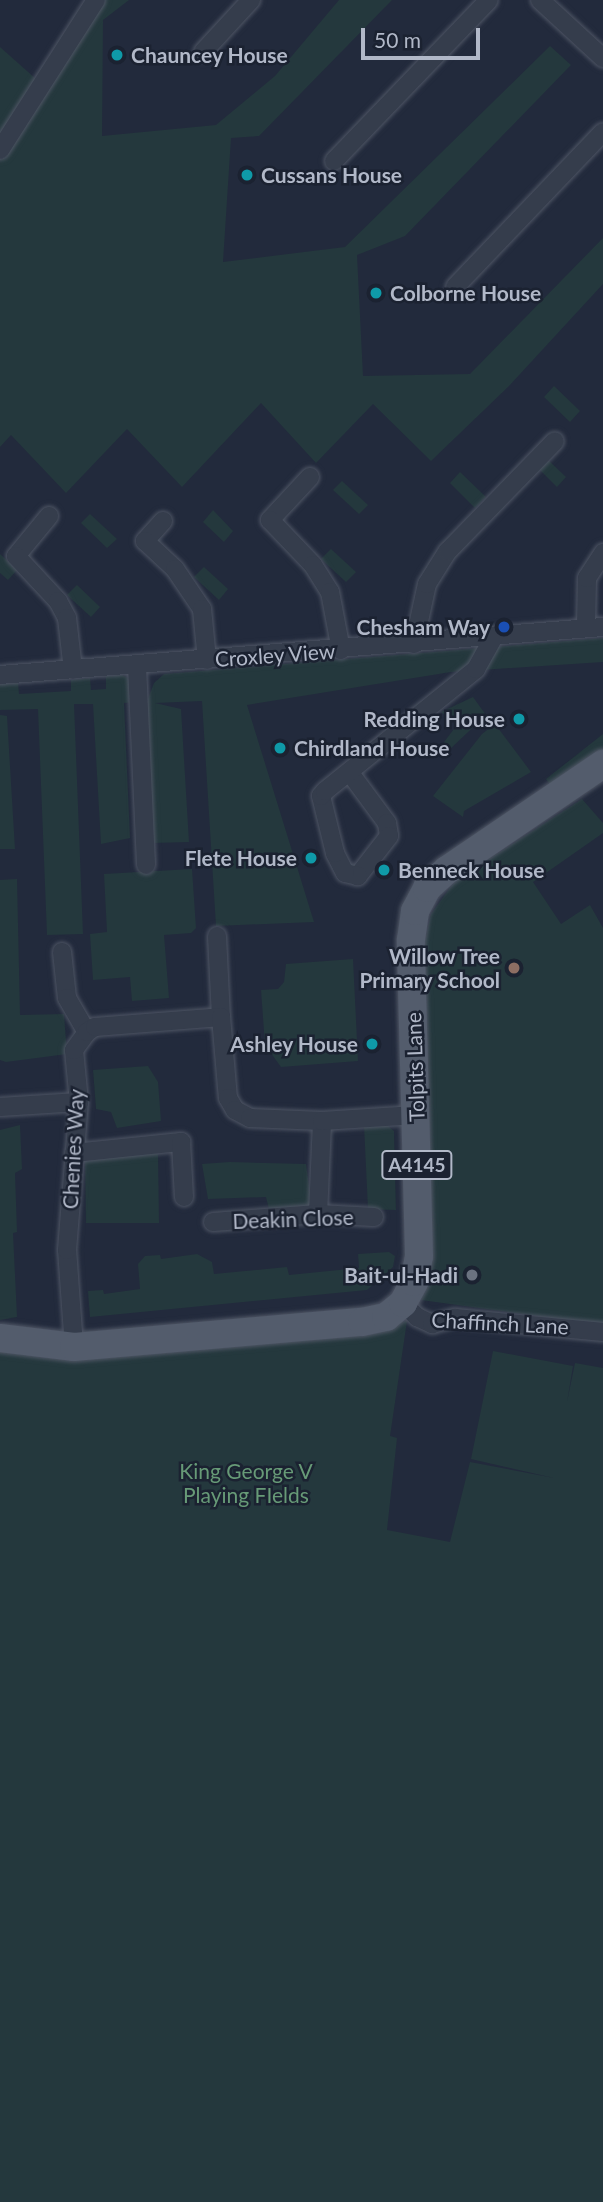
<!DOCTYPE html>
<html>
<head>
<meta charset="utf-8">
<style>
	body { margin:0 }
	#map { position:relative; width:603px; height:2202px; overflow:hidden; background:#222a3c; font-family:Lato,sans-serif }
	div>[style] { position:absolute }
	[style*='--x'] { left:calc(var(--x)*1px); top:calc(var(--y)*1px); width:calc(var(--w)*1px); rotate:calc(var(--a)*1deg) }
	.green>* { inset:0; background:#24383d }
	.roads { filter:drop-shadow(0 0 2px #4e5564) drop-shadow(0 0 2px #4e5564) }
	.minor>* { height:18px; margin:-9px; padding:0 9px; transform-origin:9px; border-radius:9px; background:#353d4c }
	.primary>* { height:28px; margin:-14px; padding:0 14px; transform-origin:14px; border-radius:14px; background:#535c6c }
	.dots>* { width:19px; height:19px; translate:-50% -50%; box-sizing:border-box; border:4px solid #1b2231; border-radius:50% }
	span { translate:-50% -50%; white-space:nowrap; text-align:center; line-height:1.15; -webkit-text-stroke:5px #1b2231; paint-order:stroke }
	.shield-label span { padding:2px 5px; background:#1b2231; border:2px solid; border-radius:5px; -webkit-text-stroke-width:0 }
	.shield-label { font-size:19px; color:#b1b8c8; font-weight:700 }
	.poi-label { font-size:21px; color:#b1b8c8; font-weight:700 }
	.left { translate:0 -50%; text-align:left }
	.right { translate:-100% -50%; text-align:right }
	.street-label { font-size:21px; color:#b1b8c8 }
	.park-label { font-size:21px; color:#679a77 }
	.scale { position:absolute; left:361px; top:28px; width:119px; height:32px; box-sizing:border-box; border:4px solid #b1b8c8; border-top:0; padding-left:9px; font-size:21px; line-height:24px; white-space:nowrap; color:#b1b8c8; -webkit-text-stroke:5px #1b2231; paint-order:stroke }
</style>
</head>
<body>
<div id="map">
	<div class="green">
		<i style="clip-path:polygon(87px 0,129px 0,103px 20px,102px 136px,216px 125px,275px 76px,339px 0,392px 0,259px 136px,231px 138px,223px 262px,345px 247px,550px 46px,571px 65px,405px 236px,357px 255px,363px 376px,470px 374px,603px 238px,603px 284px,509px 386px,431px 461px,373px 404px,316px 463px,261px 403px,182px 487px,127px 429px,66px 493px,11px 435px,0 447px,0 47px,36px 79px)"></i>
		<i style="clip-path:polygon(554px 386px,580px 411px,570px 422px,544px 397px)"></i>
		<i style="clip-path:polygon(546px 458px,566px 477px,557px 487px,537px 467px)"></i>
		<i style="clip-path:polygon(460px 472px,486px 497px,475px 508px,450px 483px)"></i>
		<i style="clip-path:polygon(342px 481px,368px 505px,359px 514px,333px 490px)"></i>
		<i style="clip-path:polygon(213px 510px,233px 531px,224px 542px,203px 522px)"></i>
		<i style="clip-path:polygon(90px 514px,117px 539px,107px 548px,81px 523px)"></i>
		<i style="clip-path:polygon(331px 549px,356px 572px,346px 582px,321px 559px)"></i>
		<i style="clip-path:polygon(0 554px,17px 570px,8px 580px,0 573px)"></i>
		<i style="clip-path:polygon(204px 567px,228px 589px,219px 600px,194px 577px)"></i>
		<i style="clip-path:polygon(77px 585px,100px 607px,91px 617px,67px 595px)"></i>
		<i style="clip-path:polygon(603px 638px,603px 662px,451px 672px,247px 705px,314px 922px,216px 926px,202px 701px,155px 703px,181px 709px,189px 842px,152px 843px,146px 704px,154px 683px,164px 674px)"></i>
		<i style="clip-path:polygon(122px 675px,133px 681px,136px 702px,124px 703px,130px 838px,101px 844px,93px 704px,74px 704px,83px 934px,47px 935px,38px 709px,0 710px,0 684px,18px 683px,19px 694px,71px 691px,71px 680px,90px 678px,91px 690px,106px 689px,106px 676px)"></i>
		<i style="clip-path:polygon(473px 697px,486px 715px,448px 751px,441px 746px,457px 725px,441px 712px)"></i>
		<i style="clip-path:polygon(0 715px,7px 716px,15px 849px,0 849px)"></i>
		<i style="clip-path:polygon(495px 724px,531px 772px,464px 811px,463px 817px,433px 796px,482px 734px)"></i>
		<i style="clip-path:polygon(603px 734px,603px 755px,554px 791px,546px 779px)"></i>
		<i style="clip-path:polygon(582px 799px,603px 823px,603px 833px,533px 882px,561px 924px,590px 905px,603px 928px,603px 1325px,421px 1300px,432px 1256px,425px 941px,431px 914px,455px 881px)"></i>
		<i style="clip-path:polygon(192px 869px,196px 928px,191px 933px,164px 935px,169px 998px,132px 1001px,130px 977px,93px 980px,90px 934px,107px 932px,104px 874px)"></i>
		<i style="clip-path:polygon(17px 879px,20px 1015px,64px 1014px,67px 1054px,6px 1062px,0 1060px,0 880px)"></i>
		<i style="clip-path:polygon(353px 959px,358px 1061px,281px 1067px,265px 1045px,261px 990px,278px 989px,284px 982px,286px 964px)"></i>
		<i style="clip-path:polygon(148px 1066px,158px 1082px,161px 1121px,117px 1128px,111px 1112px,96px 1109px,93px 1070px)"></i>
		<i style="clip-path:polygon(20px 1125px,22px 1169px,15px 1173px,17px 1232px,13px 1233px,17px 1317px,0 1320px,0 1130px)"></i>
		<i style="clip-path:polygon(364px 1125px,388px 1126px,394px 1131px,396px 1210px,368px 1209px)"></i>
		<i style="clip-path:polygon(158px 1153px,159px 1223px,86px 1223px,85px 1154px)"></i>
		<i style="clip-path:polygon(230px 1162px,306px 1164px,312px 1207px,269px 1209px,266px 1197px,208px 1199px,202px 1164px)"></i>
		<i style="clip-path:polygon(389px 1252px,395px 1256px,393px 1267px,367px 1290px,90px 1317px,88px 1291px,103px 1290px,104px 1294px,140px 1289px,138px 1264px,145px 1256px,160px 1255px,161px 1259px,197px 1254px,212px 1262px,214px 1274px,287px 1267px,289px 1275px,359px 1268px,358px 1254px)"></i>
		<i style="clip-path:polygon(407px 1321px,390px 1436px,397px 1438px,387px 1530px,450px 1542px,470px 1462px,554px 1478px,471px 1459px,493px 1351px,573px 1366px,567px 1402px,575px 1363px,603px 1368px,603px 2202px,0 2202px,0 1349px,75px 1358px)"></i>
	</div>
	<div class="roads">
		<div class="minor">
			<i style="--x:540;--y:0;--w:86;--a:42.6"></i>
			<i style="--x:203;--y:52;--w:71;--a:-47.3"></i>
			<i style="--x:0;--y:150;--w:178;--a:-57.4"></i>
			<i style="--x:334;--y:161;--w:223;--a:-46.1"></i>
			<i style="--x:455;--y:287;--w:214;--a:-46.3"></i>
			<i style="--x:310;--y:477;--w:59;--a:132.9"></i>
			<i style="--x:270;--y:520;--w:62;--a:46.3"></i>
			<i style="--x:313;--y:565;--w:32;--a:58"></i>
			<i style="--x:330;--y:592;--w:59;--a:79.3"></i>
			<i style="--x:49;--y:516;--w:52;--a:129.5"></i>
			<i style="--x:16;--y:556;--w:62;--a:47"></i>
			<i style="--x:58;--y:601;--w:19;--a:62"></i>
			<i style="--x:67;--y:618;--w:52;--a:83.4"></i>
			<i style="--x:163;--y:521;--w:27;--a:132"></i>
			<i style="--x:145;--y:541;--w:41;--a:43"></i>
			<i style="--x:175;--y:569;--w:48;--a:56"></i>
			<i style="--x:202;--y:609;--w:51;--a:84.4"></i>
			<i style="--x:586;--y:628;--w:50;--a:-88.9"></i>
			<i style="--x:587;--y:578;--w:30;--a:-57"></i>
			<i style="--x:414;--y:644;--w:61;--a:-77.8"></i>
			<i style="--x:427;--y:584;--w:39;--a:-58"></i>
			<i style="--x:448;--y:551;--w:153;--a:-45.8"></i>
			<i style="--x:137;--y:666;--w:199;--a:87.4"></i>
			<i style="--x:0;--y:675;--w:605;--a:-4.55"></i>
			<i style="--x:350;--y:773;--w:62;--a:53.5"></i>
			<i style="--x:387;--y:823;--w:13;--a:81"></i>
			<i style="--x:389;--y:836;--w:51;--a:127.8"></i>
			<i style="--x:358;--y:876;--w:13;--a:-167"></i>
			<i style="--x:345;--y:873;--w:22;--a:-117"></i>
			<i style="--x:335;--y:853;--w:59;--a:-103.8"></i>
			<i style="--x:321;--y:796;--w:6;--a:-51"></i>
			<i style="--x:325;--y:791;--w:194;--a:-38.9"></i>
			<i style="--x:476;--y:669;--w:38;--a:-61"></i>
			<i style="--x:217;--y:936;--w:81;--a:87.2"></i>
			<i style="--x:62;--y:952;--w:46;--a:83.8"></i>
			<i style="--x:67;--y:998;--w:39;--a:60"></i>
			<i style="--x:0;--y:1107;--w:79;--a:-3.6"></i>
			<i style="--x:74;--y:1153;--w:108;--a:-5.9"></i>
			<i style="--x:181;--y:1142;--w:55;--a:86.9"></i>
			<i style="--x:318;--y:1214;--w:93;--a:-87.5"></i>
			<i style="--x:213;--y:1222;--w:105;--a:-4.4"></i>
			<i style="--x:318;--y:1214;--w:56;--a:3.1"></i>
			<i style="--x:403;--y:1303;--w:20;--a:45"></i>
			<i style="--x:417;--y:1317;--w:17;--a:25"></i>
			<i style="--x:432;--y:1324;--w:24;--a:-15"></i>
			<i style="--x:455;--y:1318;--w:149;--a:5.4"></i>
			<i style="--x:74;--y:1347;--w:97;--a:-94.1"></i>
			<i style="--x:67;--y:1250;--w:148;--a:-85.4"></i>
			<i style="--x:79;--y:1102;--w:52;--a:-95.5"></i>
			<i style="--x:74;--y:1050;--w:22;--a:-54"></i>
			<i style="--x:87;--y:1032;--w:9;--a:-32"></i>
			<i style="--x:95;--y:1027;--w:126;--a:-4.5"></i>
			<i style="--x:221;--y:1017;--w:81;--a:85.1"></i>
			<i style="--x:228;--y:1098;--w:14;--a:60"></i>
			<i style="--x:235;--y:1110;--w:17;--a:28"></i>
			<i style="--x:250;--y:1118;--w:72;--a:2.4"></i>
			<i style="--x:322;--y:1121;--w:94;--a:-3.7"></i>
		</div>
		<div class="primary">
			<i style="--x:0;--y:1338;--w:75;--a:6.9"></i>
			<i style="--x:74;--y:1347;--w:289;--a:-5"></i>
			<i style="--x:362;--y:1322;--w:25;--a:-12"></i>
			<i style="--x:386;--y:1317;--w:22;--a:-39"></i>
			<i style="--x:403;--y:1303;--w:24;--a:-62"></i>
			<i style="--x:414;--y:1282;--w:26;--a:-79"></i>
			<i style="--x:419;--y:1256;--w:316;--a:-91.5"></i>
			<i style="--x:411;--y:940;--w:29;--a:-82"></i>
			<i style="--x:415;--y:911;--w:26;--a:-62"></i>
			<i style="--x:427;--y:888;--w:27;--a:-42"></i>
			<i style="--x:447;--y:870;--w:189;--a:-34.2"></i>
		</div>
	</div>
	<div class="dots">
		<i style="left:117px;top:55px;background:#0f9aa8"></i>
		<i style="left:247px;top:175px;background:#0f9aa8"></i>
		<i style="left:376px;top:293px;background:#0f9aa8"></i>
		<i style="left:504px;top:627px;background:#1a4fb4"></i>
		<i style="left:519px;top:719px;background:#0f9aa8"></i>
		<i style="left:280px;top:748px;background:#0f9aa8"></i>
		<i style="left:311px;top:858px;background:#0f9aa8"></i>
		<i style="left:384px;top:870px;background:#0f9aa8"></i>
		<i style="left:514px;top:968px;background:#8d6e63"></i>
		<i style="left:372px;top:1044px;background:#0f9aa8"></i>
		<i style="left:472px;top:1275px;background:#6b7280"></i>
	</div>
	<div class="shield-label">
		<span style="left:417px;top:1165px">A4145</span>
	</div>
	<div class="poi-label">
		<span class="left" style="left:131px;top:55px">Chauncey House</span>
		<span class="left" style="left:261px;top:175px">Cussans House</span>
		<span class="left" style="left:390px;top:293px">Colborne House</span>
		<span class="right" style="left:490px;top:627px">Chesham Way</span>
		<span class="right" style="left:505px;top:719px">Redding House</span>
		<span class="left" style="left:294px;top:748px">Chirdland House</span>
		<span class="right" style="left:297px;top:858px">Flete House</span>
		<span class="left" style="left:398px;top:870px">Benneck House</span>
		<span class="right" style="left:500px;top:968px">Willow Tree<br>Primary School</span>
		<span class="right" style="left:358px;top:1044px">Ashley House</span>
		<span class="right" style="left:458px;top:1275px">Bait-ul-Hadi</span>
	</div>
	<div class="street-label">
		<span style="left:275px;top:655px;rotate:-4deg">Croxley View</span>
		<span style="left:415px;top:1067px;rotate:-92deg">Tolpits Lane</span>
		<span style="left:73px;top:1149px;rotate:-87deg">Chenies Way</span>
		<span style="left:293px;top:1219px;rotate:-2deg">Deakin Close</span>
		<span style="left:500px;top:1323px;rotate:3deg">Chaffinch Lane</span>
	</div>
	<div class="park-label">
		<span style="left:246px;top:1483px">King George V<br>Playing FIelds</span>
	</div>
	<div class="scale">50 m</div>
</div>
</body>
</html>
